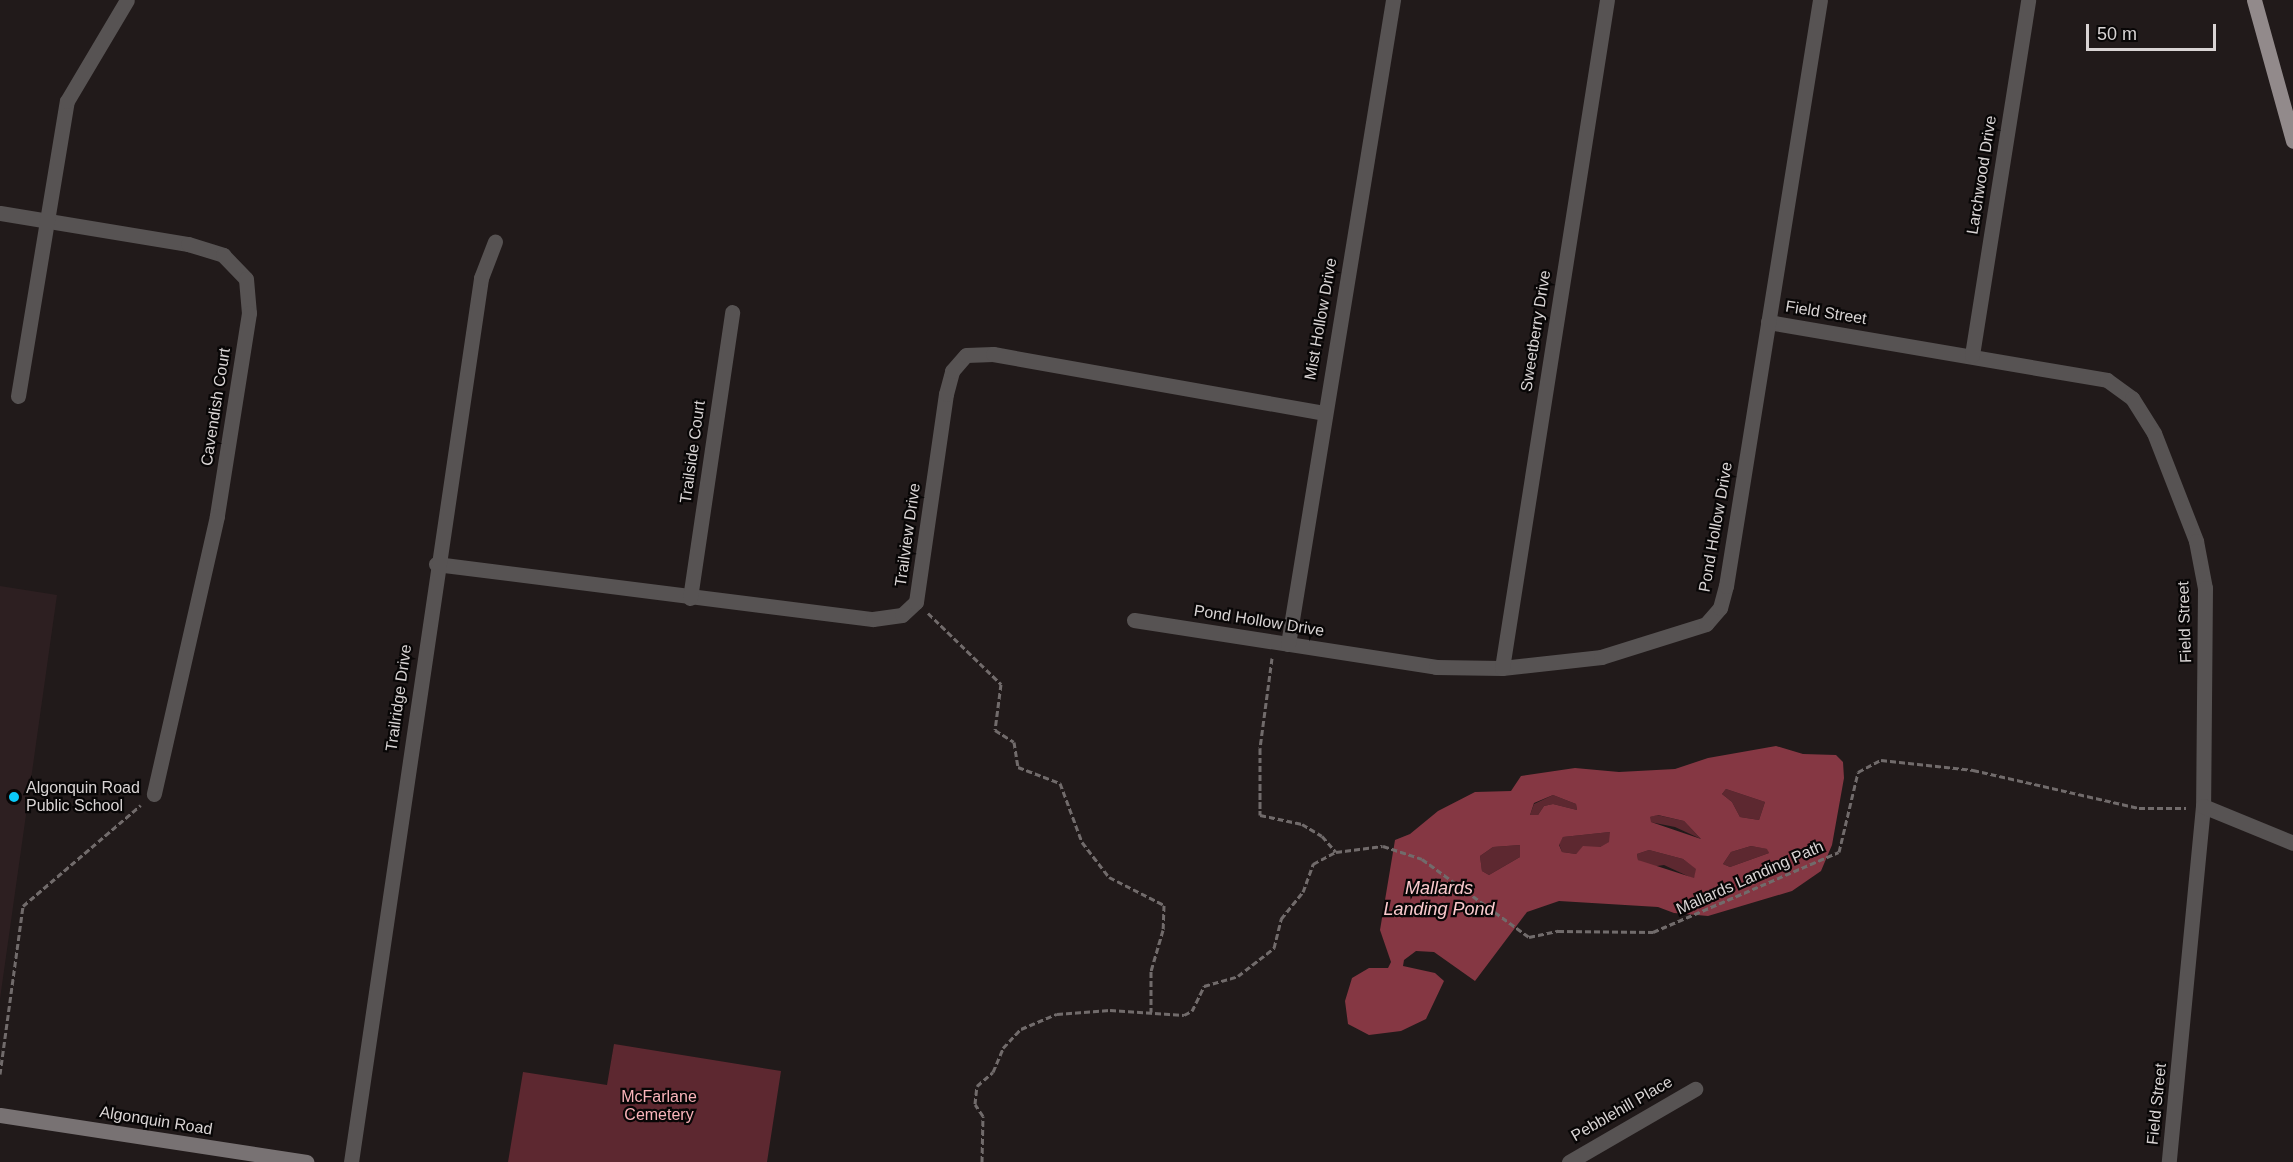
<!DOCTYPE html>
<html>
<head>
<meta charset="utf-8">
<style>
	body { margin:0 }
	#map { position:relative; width:2293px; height:1162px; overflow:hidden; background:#211a1a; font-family:Helvetica,sans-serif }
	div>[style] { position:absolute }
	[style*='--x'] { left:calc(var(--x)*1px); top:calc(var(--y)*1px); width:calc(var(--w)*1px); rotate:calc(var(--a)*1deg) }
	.built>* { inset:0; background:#2d1f21 }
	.green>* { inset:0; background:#5d2830 }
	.water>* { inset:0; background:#853743 }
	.path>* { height:3px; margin-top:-1.5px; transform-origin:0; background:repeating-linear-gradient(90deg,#716b6b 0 6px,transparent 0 9px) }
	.street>* { height:15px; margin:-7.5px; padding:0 7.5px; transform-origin:7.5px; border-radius:7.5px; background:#575353 }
	.secondary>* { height:15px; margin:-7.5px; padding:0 7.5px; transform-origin:7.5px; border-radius:7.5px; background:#787273 }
	.primary>* { height:15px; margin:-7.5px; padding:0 7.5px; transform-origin:7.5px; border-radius:7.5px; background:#928a8b }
	.dots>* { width:16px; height:16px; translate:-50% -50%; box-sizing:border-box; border:3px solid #080606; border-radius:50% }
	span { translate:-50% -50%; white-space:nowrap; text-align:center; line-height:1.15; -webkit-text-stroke:4.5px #080606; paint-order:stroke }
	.street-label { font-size:16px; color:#d9d4d4 }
	.poi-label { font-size:16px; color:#d9d4d4 }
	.left { translate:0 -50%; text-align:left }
	.park-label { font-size:16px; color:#fab4ba }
	.water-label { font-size:18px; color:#fbcace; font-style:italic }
	.scale { position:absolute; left:2086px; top:24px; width:130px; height:27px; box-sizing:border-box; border:3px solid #d9d4d4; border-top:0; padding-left:8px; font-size:18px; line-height:21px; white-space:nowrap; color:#d9d4d4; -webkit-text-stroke:4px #080606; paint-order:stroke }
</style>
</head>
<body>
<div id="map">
	<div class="built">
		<i style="clip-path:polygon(0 586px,57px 595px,0 999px)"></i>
	</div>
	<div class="green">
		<i style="clip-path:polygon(1726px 789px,1765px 802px,1759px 820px,1740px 817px,1732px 802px,1722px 794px)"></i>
		<i style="clip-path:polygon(1553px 795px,1576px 804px,1577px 810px,1553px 804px,1544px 806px,1538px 815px,1530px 815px,1534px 804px)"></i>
		<i style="clip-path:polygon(1657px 815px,1684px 821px,1701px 839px,1675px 827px,1650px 822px,1650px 817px)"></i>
		<i style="clip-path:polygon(1610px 832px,1610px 842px,1600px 847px,1583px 847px,1576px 854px,1562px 852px,1559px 844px,1563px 837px)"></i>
		<i style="clip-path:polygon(1520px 845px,1520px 857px,1489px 875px,1482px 871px,1480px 856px,1493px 847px)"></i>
		<i style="clip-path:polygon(1751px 846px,1768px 849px,1769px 853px,1730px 867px,1723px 864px,1731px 852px)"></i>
		<i style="clip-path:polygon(1649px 850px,1683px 859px,1697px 869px,1694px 879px,1664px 865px,1650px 867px,1638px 860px,1637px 854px)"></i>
		<i style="clip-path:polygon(614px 1044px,781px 1071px,767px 1162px,508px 1162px,523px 1072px,607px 1085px)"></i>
	</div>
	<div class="water">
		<i style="clip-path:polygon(evenodd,1776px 746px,1803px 754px,1836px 755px,1843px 762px,1844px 778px,1832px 845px,1821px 871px,1792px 891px,1708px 916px,1674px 913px,1658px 907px,1559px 901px,1527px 912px,1475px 981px,1434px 952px,1416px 951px,1404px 960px,1403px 966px,1435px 973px,1444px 981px,1426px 1019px,1401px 1031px,1369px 1035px,1348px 1024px,1345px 1001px,1352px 978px,1369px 968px,1388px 968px,1391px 962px,1380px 930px,1395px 840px,1410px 834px,1438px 811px,1475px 792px,1511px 791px,1521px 776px,1575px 768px,1619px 772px,1675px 769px,1708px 758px,1776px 746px,1726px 789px,1765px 802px,1759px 820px,1740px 817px,1732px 802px,1722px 794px,1726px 789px,1776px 746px,1553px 795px,1576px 804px,1577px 810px,1553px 804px,1544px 806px,1538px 815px,1530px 815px,1534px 803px,1553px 795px,1776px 746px,1658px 815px,1684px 821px,1701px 839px,1651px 822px,1650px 817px,1658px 815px,1776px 746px,1610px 832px,1609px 842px,1600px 847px,1583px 846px,1576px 854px,1562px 852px,1559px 845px,1563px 837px,1610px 832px,1776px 746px,1520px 845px,1520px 857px,1489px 875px,1482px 871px,1480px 856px,1493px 847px,1520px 845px,1776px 746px,1751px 846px,1767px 849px,1769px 853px,1730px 867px,1723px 864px,1731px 852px,1751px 846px,1776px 746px,1649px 850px,1683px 859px,1696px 869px,1694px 878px,1638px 860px,1637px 854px,1649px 850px)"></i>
	</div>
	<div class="path">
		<i style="--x:928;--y:613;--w:102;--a:44.2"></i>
		<i style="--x:1001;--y:684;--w:46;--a:97.4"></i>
		<i style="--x:995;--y:730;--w:22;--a:32"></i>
		<i style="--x:1014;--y:742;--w:25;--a:81"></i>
		<i style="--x:1018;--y:767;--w:45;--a:20.9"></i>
		<i style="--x:1060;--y:783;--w:63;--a:69.6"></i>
		<i style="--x:1082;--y:842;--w:44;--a:52.4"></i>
		<i style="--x:1109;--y:877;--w:62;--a:27"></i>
		<i style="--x:1164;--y:905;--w:25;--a:92"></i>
		<i style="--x:1163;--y:930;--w:43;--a:106.3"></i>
		<i style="--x:1151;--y:971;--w:41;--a:90"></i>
		<i style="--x:1272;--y:658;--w:91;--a:97.6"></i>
		<i style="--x:1260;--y:748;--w:67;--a:90"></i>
		<i style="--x:1260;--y:815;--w:43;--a:12.1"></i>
		<i style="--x:1302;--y:824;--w:23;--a:31"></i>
		<i style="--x:1322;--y:836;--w:21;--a:49"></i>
		<i style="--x:1336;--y:852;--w:47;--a:-7.3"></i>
		<i style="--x:1383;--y:846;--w:41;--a:18.4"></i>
		<i style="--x:1422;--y:859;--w:132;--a:36.1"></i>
		<i style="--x:1529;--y:937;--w:30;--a:-12"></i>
		<i style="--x:1558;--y:931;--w:95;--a:0.6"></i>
		<i style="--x:1653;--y:932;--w:202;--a:-23.3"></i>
		<i style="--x:1839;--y:852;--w:82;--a:-76.6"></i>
		<i style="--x:1858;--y:772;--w:26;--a:-28"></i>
		<i style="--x:1881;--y:760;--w:93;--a:6.2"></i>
		<i style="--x:1973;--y:770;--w:170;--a:12.9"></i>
		<i style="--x:2139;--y:808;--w:47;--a:0"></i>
		<i style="--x:0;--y:1074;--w:170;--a:-82.2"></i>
		<i style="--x:23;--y:906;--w:155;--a:-40.6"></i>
		<i style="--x:982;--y:1162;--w:46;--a:-88.8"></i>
		<i style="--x:983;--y:1116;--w:14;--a:-124"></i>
		<i style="--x:975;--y:1104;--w:18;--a:-84"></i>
		<i style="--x:977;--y:1086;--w:21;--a:-41"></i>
		<i style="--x:993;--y:1072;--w:26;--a:-67"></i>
		<i style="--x:1003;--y:1048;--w:26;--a:-47"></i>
		<i style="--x:1021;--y:1029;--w:39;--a:-23"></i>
		<i style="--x:1057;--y:1014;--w:53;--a:-4.3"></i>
		<i style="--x:1110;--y:1010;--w:74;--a:3.9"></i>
		<i style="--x:1184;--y:1015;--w:9;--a:-27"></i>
		<i style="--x:1192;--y:1011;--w:28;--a:-64"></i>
		<i style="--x:1204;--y:986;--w:35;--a:-16"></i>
		<i style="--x:1238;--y:976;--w:46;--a:-37.9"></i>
		<i style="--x:1274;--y:948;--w:30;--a:-76"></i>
		<i style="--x:1281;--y:919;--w:35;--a:-51"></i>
		<i style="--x:1303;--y:892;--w:30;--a:-70"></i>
		<i style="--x:1313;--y:864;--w:26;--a:-28"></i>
	</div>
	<div class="street">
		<i style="--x:0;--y:213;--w:191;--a:9.4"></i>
		<i style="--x:188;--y:244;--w:37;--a:17"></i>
		<i style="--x:223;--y:255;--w:33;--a:46"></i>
		<i style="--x:246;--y:279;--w:34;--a:85"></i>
		<i style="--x:249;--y:313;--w:206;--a:99"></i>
		<i style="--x:217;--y:516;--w:285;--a:102.8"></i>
		<i style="--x:1768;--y:322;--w:344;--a:9.7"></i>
		<i style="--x:2107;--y:380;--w:31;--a:36"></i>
		<i style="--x:2132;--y:398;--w:41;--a:57.8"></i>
		<i style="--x:2154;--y:433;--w:116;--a:68.7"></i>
		<i style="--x:2196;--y:541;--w:48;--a:79.2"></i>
		<i style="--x:2205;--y:588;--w:218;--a:90.5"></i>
		<i style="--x:2203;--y:806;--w:358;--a:95.5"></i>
		<i style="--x:1972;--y:355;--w:359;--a:-81"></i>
		<i style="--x:18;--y:396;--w:299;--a:-80.6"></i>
		<i style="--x:67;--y:101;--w:117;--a:-59.3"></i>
		<i style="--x:436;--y:564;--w:440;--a:7.2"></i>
		<i style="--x:873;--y:619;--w:29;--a:-8"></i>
		<i style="--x:902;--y:615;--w:19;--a:-43"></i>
		<i style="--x:916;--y:602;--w:210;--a:-81.8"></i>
		<i style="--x:946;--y:394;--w:24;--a:-75"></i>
		<i style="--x:952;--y:371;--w:21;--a:-49"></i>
		<i style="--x:966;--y:355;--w:27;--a:-2"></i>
		<i style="--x:993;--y:354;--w:336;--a:10.1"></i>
		<i style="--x:690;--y:598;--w:289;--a:-81.6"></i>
		<i style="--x:1134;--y:620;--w:306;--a:8.8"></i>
		<i style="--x:1436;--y:667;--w:66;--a:0.9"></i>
		<i style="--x:1502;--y:668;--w:100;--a:-6.3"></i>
		<i style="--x:1601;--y:657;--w:110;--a:-17.4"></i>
		<i style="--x:1706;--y:624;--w:21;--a:-49"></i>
		<i style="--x:1720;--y:608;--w:23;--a:-75"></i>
		<i style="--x:1726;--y:586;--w:593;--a:-80.89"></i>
		<i style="--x:1288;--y:644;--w:653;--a:-80.74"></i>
		<i style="--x:1502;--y:668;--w:676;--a:-81.07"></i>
		<i style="--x:2203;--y:806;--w:97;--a:22.3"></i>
		<i style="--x:351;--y:1162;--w:894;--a:-81.63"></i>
		<i style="--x:481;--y:278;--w:39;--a:-69"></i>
		<i style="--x:1569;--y:1162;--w:146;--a:-30.1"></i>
	</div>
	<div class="secondary">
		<i style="--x:0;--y:1115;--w:310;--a:8.7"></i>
	</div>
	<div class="primary">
		<i style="--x:2254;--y:0;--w:146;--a:74.5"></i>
	</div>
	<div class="dots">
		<i style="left:14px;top:797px;background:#0bcafa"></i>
	</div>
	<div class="street-label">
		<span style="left:1982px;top:175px;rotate:-81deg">Larchwood Drive</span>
		<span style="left:1826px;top:313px;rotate:9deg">Field Street</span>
		<span style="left:1321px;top:319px;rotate:-80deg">Mist Hollow Drive</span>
		<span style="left:1536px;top:331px;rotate:-81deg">Sweetberry Drive</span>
		<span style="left:216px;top:407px;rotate:-81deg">Cavendish Court</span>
		<span style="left:693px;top:452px;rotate:-82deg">Trailside Court</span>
		<span style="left:1716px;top:527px;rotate:-80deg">Pond Hollow Drive</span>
		<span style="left:908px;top:535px;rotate:-82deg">Trailview Drive</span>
		<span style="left:1259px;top:621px;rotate:9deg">Pond Hollow Drive</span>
		<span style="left:2185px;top:622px;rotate:-92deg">Field Street</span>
		<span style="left:399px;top:698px;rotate:-82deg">Trailridge Drive</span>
		<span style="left:1750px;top:878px;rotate:-24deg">Mallards Landing Path</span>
		<span style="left:2157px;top:1104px;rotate:-84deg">Field Street</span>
		<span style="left:1622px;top:1109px;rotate:-30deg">Pebblehill Place</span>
		<span style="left:156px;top:1121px;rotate:9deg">Algonquin Road</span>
	</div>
	<div class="poi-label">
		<span class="left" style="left:26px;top:797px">Algonquin Road<br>Public School</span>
	</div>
	<div class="park-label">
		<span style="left:659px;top:1106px">McFarlane<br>Cemetery</span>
	</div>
	<div class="water-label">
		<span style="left:1439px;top:899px">Mallards<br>Landing Pond</span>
	</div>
	<div class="scale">50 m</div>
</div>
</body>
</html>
